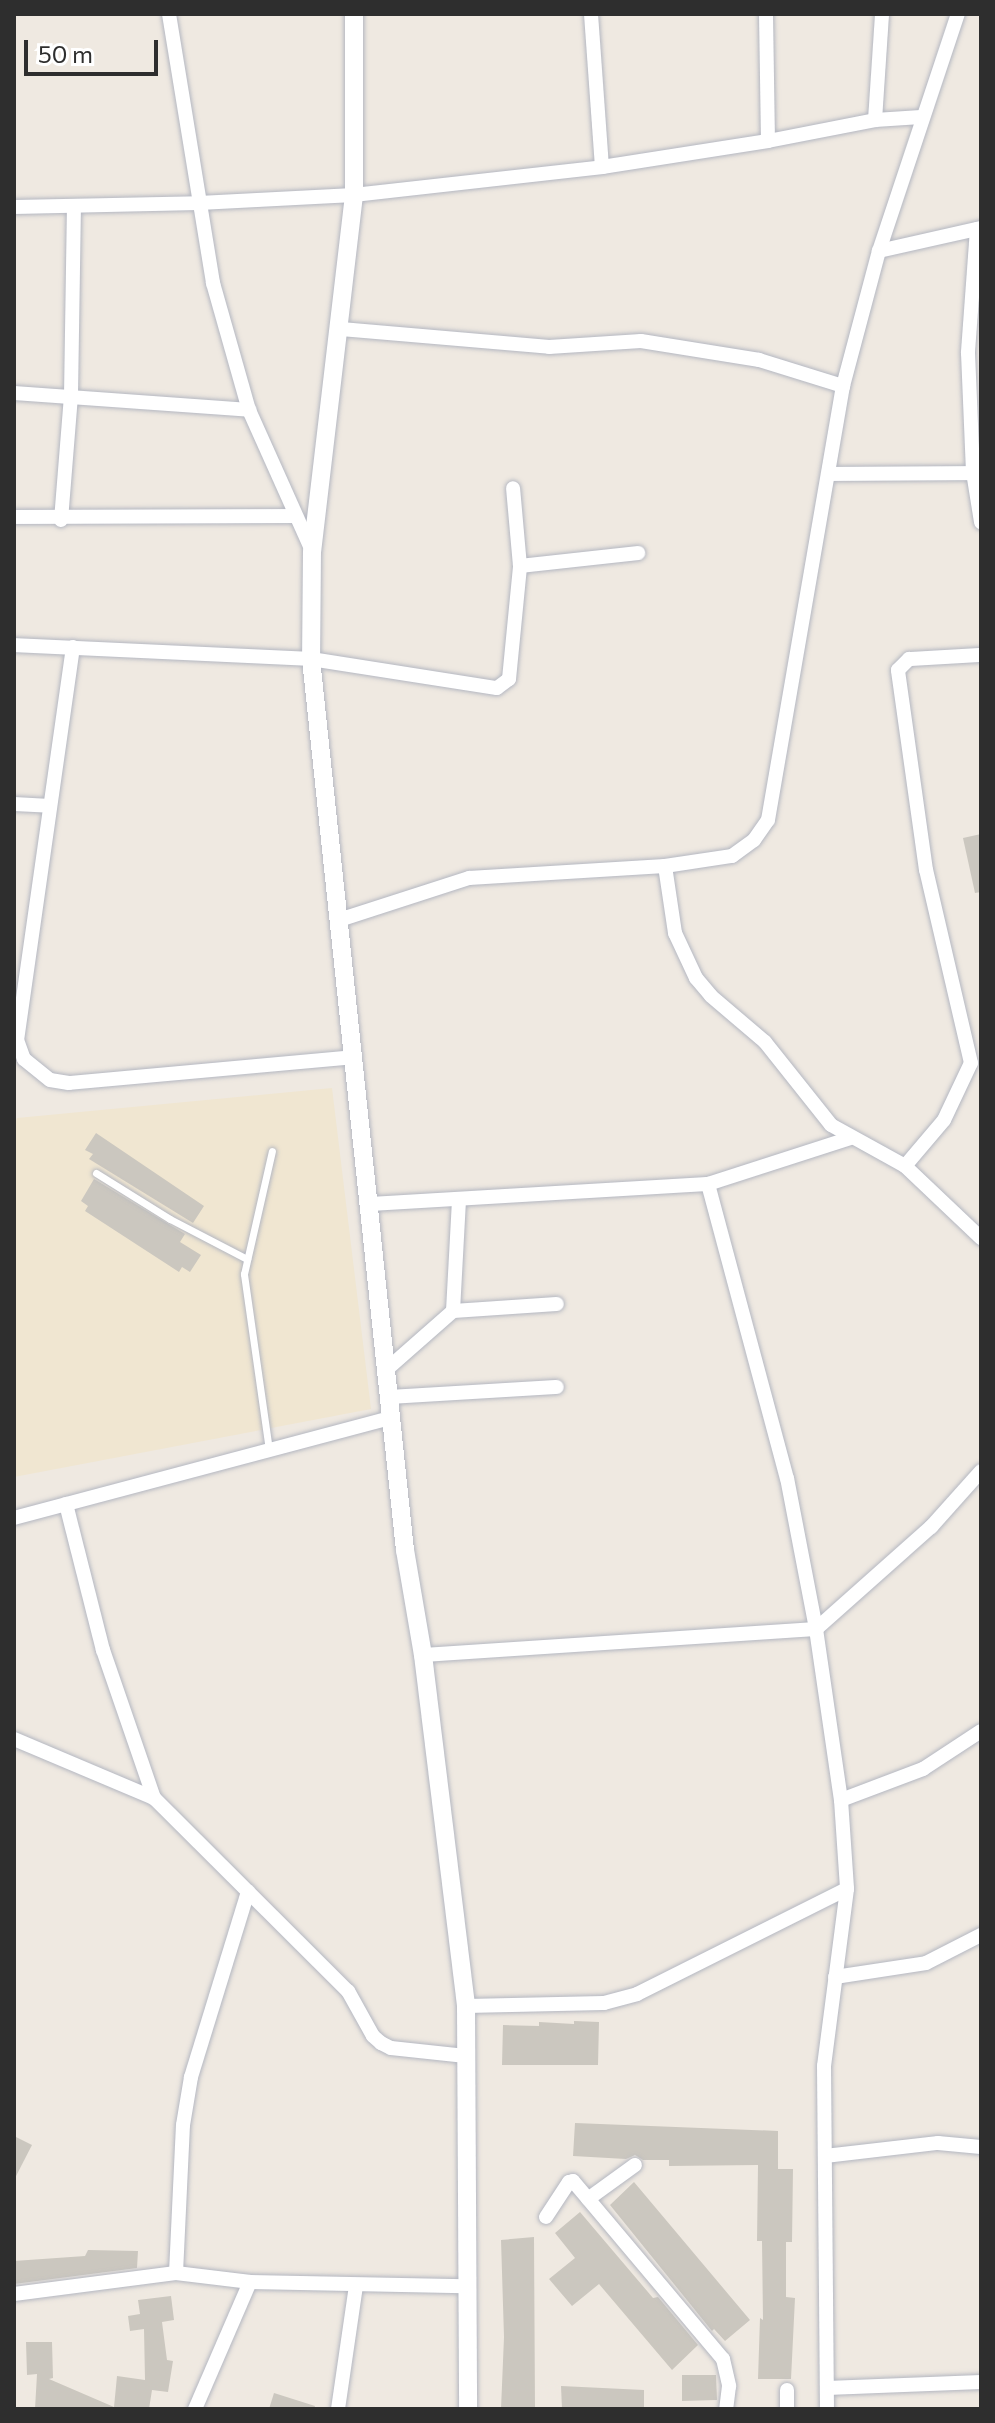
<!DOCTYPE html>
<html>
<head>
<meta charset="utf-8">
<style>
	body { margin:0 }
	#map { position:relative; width:995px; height:2423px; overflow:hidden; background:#efe9e1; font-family:Commissioner,sans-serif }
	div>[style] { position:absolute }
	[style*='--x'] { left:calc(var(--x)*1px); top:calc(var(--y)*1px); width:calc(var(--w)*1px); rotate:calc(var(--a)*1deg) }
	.education>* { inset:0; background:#f0e6d1 }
	.building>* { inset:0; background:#cbc7bf }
	.roads { filter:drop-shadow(0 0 2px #b4b7c1) drop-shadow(0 0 2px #b4b7c1) }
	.service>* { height:7px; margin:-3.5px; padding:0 3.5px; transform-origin:3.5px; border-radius:3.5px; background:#fff }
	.minor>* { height:14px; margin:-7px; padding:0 7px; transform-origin:7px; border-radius:7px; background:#fff }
	.tertiary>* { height:18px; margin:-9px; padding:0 9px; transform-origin:9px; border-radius:9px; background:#fff }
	span { translate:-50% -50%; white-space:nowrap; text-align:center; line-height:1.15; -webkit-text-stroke:6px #fff; paint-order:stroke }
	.frame { position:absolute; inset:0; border:16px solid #2e2e2e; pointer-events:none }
	.scale { position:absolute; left:24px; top:40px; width:134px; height:36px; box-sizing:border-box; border:4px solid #2e2e2e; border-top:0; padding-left:10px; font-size:24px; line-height:28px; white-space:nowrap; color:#2e2e2e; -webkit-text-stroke:6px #fff; paint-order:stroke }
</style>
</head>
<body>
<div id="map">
	<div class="education">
		<i style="clip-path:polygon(332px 1088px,371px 1409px,14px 1477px,14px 1127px,17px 1118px)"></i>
	</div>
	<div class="building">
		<i style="clip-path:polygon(981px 834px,981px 892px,975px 893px,963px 838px)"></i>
		<i style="clip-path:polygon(96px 1133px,204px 1206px,193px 1223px,89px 1159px,93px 1154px,85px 1150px)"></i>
		<i style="clip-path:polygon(94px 1179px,185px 1234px,180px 1242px,201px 1255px,190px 1272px,182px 1267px,179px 1272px,85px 1211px,88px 1206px,81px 1201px)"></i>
		<i style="clip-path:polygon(574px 2021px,599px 2022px,598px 2065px,502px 2065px,503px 2025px,539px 2026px,539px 2022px,574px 2024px)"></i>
		<i style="clip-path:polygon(575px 2123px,778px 2131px,778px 2169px,793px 2169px,792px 2242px,786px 2242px,786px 2297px,795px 2298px,791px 2379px,758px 2379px,760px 2318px,763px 2320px,762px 2241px,757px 2241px,758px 2165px,669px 2166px,669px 2160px,643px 2160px,635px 2155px,626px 2159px,573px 2156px)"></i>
		<i style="clip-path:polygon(14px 2136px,32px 2145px,14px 2180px)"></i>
		<i style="clip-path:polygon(634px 2182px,750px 2320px,725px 2341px,714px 2329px,712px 2331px,610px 2205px)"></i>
		<i style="clip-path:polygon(580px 2212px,653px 2298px,658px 2297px,698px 2345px,672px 2370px,599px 2284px,572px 2306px,549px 2279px,575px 2258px,555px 2233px)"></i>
		<i style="clip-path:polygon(534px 2237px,535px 2409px,501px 2409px,504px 2337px,501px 2240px)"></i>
		<i style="clip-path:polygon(88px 2250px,138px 2251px,137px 2268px,14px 2284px,14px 2261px,85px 2256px)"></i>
		<i style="clip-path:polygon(171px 2296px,174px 2320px,162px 2322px,167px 2360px,173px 2361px,168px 2392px,152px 2390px,149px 2409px,35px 2409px,37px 2374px,27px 2375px,26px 2342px,52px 2342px,53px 2378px,49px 2379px,114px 2407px,117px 2376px,145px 2380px,144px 2329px,130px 2331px,128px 2316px,140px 2314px,138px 2300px)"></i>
		<i style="clip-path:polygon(682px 2375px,716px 2375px,717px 2400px,682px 2401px)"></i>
		<i style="clip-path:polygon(561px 2386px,644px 2390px,644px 2409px,562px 2409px)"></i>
		<i style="clip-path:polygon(274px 2393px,315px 2406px,314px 2409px,269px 2409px)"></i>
	</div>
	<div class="roads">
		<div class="service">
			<i style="--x:96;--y:1173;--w:87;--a:31.9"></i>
			<i style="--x:170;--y:1219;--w:87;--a:27.5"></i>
			<i style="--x:269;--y:1450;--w:178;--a:-98.1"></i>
			<i style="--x:244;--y:1274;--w:126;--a:-77.2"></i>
		</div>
		<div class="minor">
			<i style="--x:169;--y:14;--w:273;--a:80.7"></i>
			<i style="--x:213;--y:283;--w:132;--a:74.2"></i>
			<i style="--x:249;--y:410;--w:154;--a:65.9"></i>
			<i style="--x:591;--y:14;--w:153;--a:85.9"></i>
			<i style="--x:766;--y:14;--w:127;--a:89.1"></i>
			<i style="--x:875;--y:120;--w:106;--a:-86.2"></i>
			<i style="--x:14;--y:207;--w:185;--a:-1.2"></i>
			<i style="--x:199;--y:203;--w:155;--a:-3"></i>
			<i style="--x:354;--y:195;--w:250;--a:-6.4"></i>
			<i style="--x:602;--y:167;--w:168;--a:-8.9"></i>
			<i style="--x:768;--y:141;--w:109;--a:-11.1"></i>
			<i style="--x:875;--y:120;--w:46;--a:-3.7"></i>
			<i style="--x:977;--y:229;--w:124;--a:94.2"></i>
			<i style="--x:968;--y:353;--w:119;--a:87.6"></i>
			<i style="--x:973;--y:472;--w:51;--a:80.9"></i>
			<i style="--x:879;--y:251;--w:105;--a:-12.7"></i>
			<i style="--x:341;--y:329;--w:209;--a:4.9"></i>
			<i style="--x:549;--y:347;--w:92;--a:-3.7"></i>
			<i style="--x:641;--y:341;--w:120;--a:9.1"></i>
			<i style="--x:759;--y:360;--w:88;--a:17.2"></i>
			<i style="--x:14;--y:393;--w:236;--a:4.1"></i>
			<i style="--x:830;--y:474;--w:151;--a:-0.4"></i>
			<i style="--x:14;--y:517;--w:281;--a:-0.2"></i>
			<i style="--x:61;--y:520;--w:125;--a:-85.4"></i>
			<i style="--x:71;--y:395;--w:189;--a:-89.1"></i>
			<i style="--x:520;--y:566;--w:119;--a:-6.3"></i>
			<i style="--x:14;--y:645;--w:297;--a:2.7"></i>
			<i style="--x:311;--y:659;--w:188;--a:8.9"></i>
			<i style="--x:497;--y:688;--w:15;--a:-37"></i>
			<i style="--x:509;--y:679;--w:114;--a:-84.4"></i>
			<i style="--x:520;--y:566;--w:78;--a:-95.1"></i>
			<i style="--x:73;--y:647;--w:397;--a:98.1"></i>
			<i style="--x:17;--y:1040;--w:20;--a:70"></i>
			<i style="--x:24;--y:1059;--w:33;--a:39"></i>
			<i style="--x:50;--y:1080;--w:19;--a:9"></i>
			<i style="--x:69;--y:1083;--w:286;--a:-5.2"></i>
			<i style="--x:14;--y:804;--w:36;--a:3"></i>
			<i style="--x:665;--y:866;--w:68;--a:81.5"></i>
			<i style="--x:675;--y:933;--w:50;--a:65"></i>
			<i style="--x:696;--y:978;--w:23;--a:50"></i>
			<i style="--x:711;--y:996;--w:71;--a:40.4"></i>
			<i style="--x:765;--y:1042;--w:106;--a:51.5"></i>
			<i style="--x:831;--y:1125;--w:85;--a:29"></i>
			<i style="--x:905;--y:1166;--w:105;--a:43.5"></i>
			<i style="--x:339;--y:920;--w:137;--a:-17.9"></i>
			<i style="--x:469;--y:878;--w:196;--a:-3.5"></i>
			<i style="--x:665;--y:866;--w:68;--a:-8.5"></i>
			<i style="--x:732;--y:856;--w:27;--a:-36"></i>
			<i style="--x:754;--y:840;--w:24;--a:-55"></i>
			<i style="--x:768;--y:820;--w:440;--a:-80.2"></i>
			<i style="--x:843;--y:386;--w:140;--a:-75.1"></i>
			<i style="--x:879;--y:251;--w:250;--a:-71.6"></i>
			<i style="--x:905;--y:1166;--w:60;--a:-49.7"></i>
			<i style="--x:944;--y:1120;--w:63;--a:-64.7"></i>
			<i style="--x:971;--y:1063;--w:198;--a:-103.1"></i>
			<i style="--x:926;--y:870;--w:202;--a:-98"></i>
			<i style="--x:898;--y:670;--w:16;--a:-45"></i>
			<i style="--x:909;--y:659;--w:72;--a:-3.2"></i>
			<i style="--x:708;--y:1184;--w:304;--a:75"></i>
			<i style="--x:787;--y:1478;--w:154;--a:79.1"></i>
			<i style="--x:816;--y:1629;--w:173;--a:81.7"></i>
			<i style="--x:841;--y:1800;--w:89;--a:86.1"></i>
			<i style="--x:847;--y:1889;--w:178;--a:97.4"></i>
			<i style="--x:824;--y:2066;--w:343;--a:89.5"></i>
			<i style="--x:369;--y:1204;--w:340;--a:-3.4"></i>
			<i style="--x:708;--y:1184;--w:149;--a:-17.9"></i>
			<i style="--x:453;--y:1311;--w:112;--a:-86.9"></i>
			<i style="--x:386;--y:1370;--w:89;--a:-41.4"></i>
			<i style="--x:453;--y:1311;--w:104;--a:-3.9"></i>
			<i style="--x:388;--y:1397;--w:169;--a:-3.4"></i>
			<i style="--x:66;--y:1504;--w:151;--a:75.8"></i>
			<i style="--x:103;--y:1650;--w:157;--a:71"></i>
			<i style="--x:154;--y:1798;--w:274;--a:44.9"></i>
			<i style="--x:348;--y:1991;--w:51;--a:60.9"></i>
			<i style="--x:373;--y:2036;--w:11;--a:41"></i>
			<i style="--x:381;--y:2043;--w:11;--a:27"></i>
			<i style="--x:391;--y:2048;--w:75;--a:6.1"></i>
			<i style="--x:14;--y:1518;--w:389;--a:-14.9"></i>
			<i style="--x:423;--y:1655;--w:394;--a:-3.8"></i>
			<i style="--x:816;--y:1629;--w:154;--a:-41.6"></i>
			<i style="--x:931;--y:1527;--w:75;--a:-48.2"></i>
			<i style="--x:14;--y:1739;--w:152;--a:22.9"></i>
			<i style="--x:841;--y:1800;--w:88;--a:-20.7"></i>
			<i style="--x:923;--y:1769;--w:69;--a:-33.2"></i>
			<i style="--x:835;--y:1977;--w:92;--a:-8.7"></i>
			<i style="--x:926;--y:1963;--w:62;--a:-27"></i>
			<i style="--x:466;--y:2006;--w:138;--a:-1.2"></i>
			<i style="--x:604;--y:2003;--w:34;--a:-15"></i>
			<i style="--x:637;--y:1994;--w:235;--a:-26.6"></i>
			<i style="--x:825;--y:2156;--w:114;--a:-6.6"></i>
			<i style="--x:938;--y:2143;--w:43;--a:5.3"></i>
			<i style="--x:588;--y:2199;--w:58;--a:-35.9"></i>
			<i style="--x:546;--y:2217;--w:42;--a:-56.7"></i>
			<i style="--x:569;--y:2182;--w:4;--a:-14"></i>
			<i style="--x:573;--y:2181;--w:233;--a:49.9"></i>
			<i style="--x:723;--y:2359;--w:28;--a:77"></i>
			<i style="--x:729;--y:2386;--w:23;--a:97"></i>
			<i style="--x:176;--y:2273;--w:148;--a:-87.3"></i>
			<i style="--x:183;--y:2125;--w:49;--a:-80.5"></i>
			<i style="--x:191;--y:2077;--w:194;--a:-72.9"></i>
			<i style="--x:14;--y:2294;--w:163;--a:-7.4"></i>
			<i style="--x:176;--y:2273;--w:75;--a:6.9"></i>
			<i style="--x:250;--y:2282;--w:215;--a:1.1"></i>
			<i style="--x:827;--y:2388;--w:154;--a:-2.2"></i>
			<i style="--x:195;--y:2409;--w:138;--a:-66.6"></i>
			<i style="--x:338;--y:2409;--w:125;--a:-81.7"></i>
			<i style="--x:787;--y:2409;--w:19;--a:-90"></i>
		</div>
		<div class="tertiary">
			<i style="--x:354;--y:14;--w:181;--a:90"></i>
			<i style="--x:354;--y:195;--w:358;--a:96.7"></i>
			<i style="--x:312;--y:551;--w:108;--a:90.5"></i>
			<i style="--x:311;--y:659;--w:896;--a:83.98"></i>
			<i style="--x:405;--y:1550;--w:107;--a:80.3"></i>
			<i style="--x:423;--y:1655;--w:354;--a:83"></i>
			<i style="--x:466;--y:2006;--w:403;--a:89.7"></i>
		</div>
	</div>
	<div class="frame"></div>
	<div class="scale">50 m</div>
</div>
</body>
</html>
